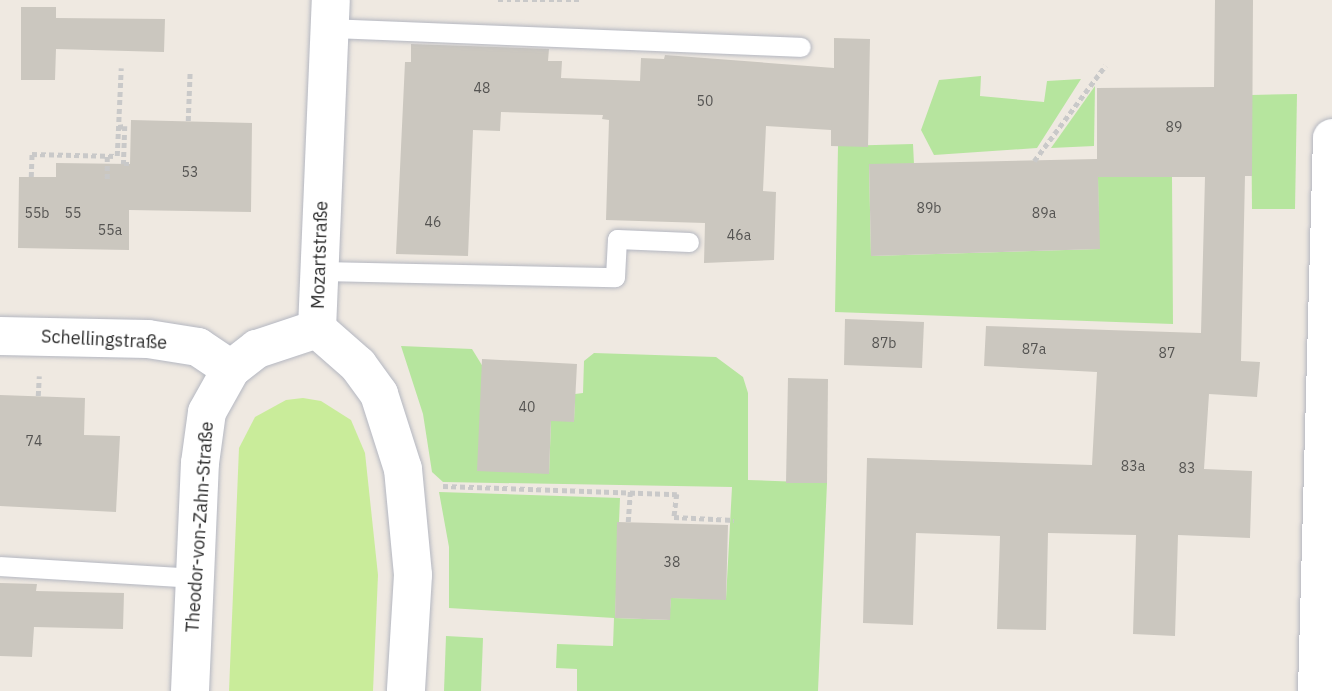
<!DOCTYPE html>
<html>
<head>
<meta charset="utf-8">
<style>
	body { margin:0 }
	#map { position:relative; width:1332px; height:691px; overflow:hidden; background:#efe9e1; font-family:"IBM Plex Sans",sans-serif }
	div>[style] { position:absolute }
	[style*='--x'] { left:calc(var(--x)*1px); top:calc(var(--y)*1px); width:calc(var(--w)*1px); rotate:calc(var(--a)*1deg) }
	.green>* { inset:0; background:#b6e59e }
	.pitch>* { inset:0; background:#c9ec9a }
	.building>* { inset:0; background:#cbc7bf }
	.path>* { height:4.5px; margin-top:-2.25px; transform-origin:0; background:repeating-linear-gradient(90deg,#c9c9c9 0 5px,transparent 0 8.5px) }
	.roads { filter:drop-shadow(0 0 2px #b4b7c1) drop-shadow(0 0 2px #b4b7c1) }
	.service>* { height:19px; margin:-9.5px; padding:0 9.5px; transform-origin:9.5px; border-radius:9.5px; background:#fff }
	.minor>* { height:38px; margin:-19px; padding:0 19px; transform-origin:19px; border-radius:19px; background:#fff }
	span { translate:-50% -50%; white-space:nowrap; text-align:center; line-height:1.15; -webkit-text-stroke:5px #fff; paint-order:stroke }
	.number-label { font-size:14px; color:#555452 }
	.number-label span { -webkit-text-stroke-width:0 }
	.street-label { font-size:18px; color:#2e2e2e }
</style>
</head>
<body>
<div id="map">
	<div class="green">
		<i style="clip-path:polygon(981px 76px,980px 96px,1044px 102px,1047px 81px,1081px 79px,1037px 148px,934px 155px,921px 130px,939px 80px)"></i>
		<i style="clip-path:polygon(1095px 86px,1094px 146px,1051px 148px)"></i>
		<i style="clip-path:polygon(1297px 94px,1295px 209px,1252px 209px,1251px 95px)"></i>
		<i style="clip-path:polygon(913px 144px,914px 164px,869px 165px,871px 256px,1099px 249px,1098px 177px,1172px 177px,1173px 324px,835px 312px,838px 146px)"></i>
		<i style="clip-path:polygon(401px 346px,472px 349px,549px 474px,551px 421px,574px 421px,575px 394px,583px 393px,584px 361px,594px 353px,716px 357px,743px 377px,748px 393px,748px 480px,827px 483px,818px 691px,577px 691px,577px 669px,556px 668px,557px 644px,613px 646px,614px 618px,449px 608px,449px 547px,439px 492px,620px 498px,615px 618px,669px 620px,671px 598px,726px 599px,732px 487px,443px 482px,432px 472px,423px 414px)"></i>
		<i style="clip-path:polygon(446px 636px,483px 638px,481px 691px,444px 691px)"></i>
	</div>
	<div class="pitch">
		<i style="clip-path:polygon(303px 398px,321px 401px,351px 420px,365px 453px,378px 575px,373px 691px,229px 691px,239px 448px,255px 417px,286px 400px)"></i>
	</div>
	<div class="building">
		<i style="clip-path:polygon(1215px 0,1253px 0,1252px 176px,1245px 176px,1241px 361px,1260px 362px,1257px 397px,1209px 394px,1204px 469px,1252px 471px,1250px 538px,1178px 535px,1175px 636px,1133px 634px,1136px 535px,1048px 533px,1046px 630px,997px 629px,1000px 536px,916px 533px,913px 625px,863px 623px,867px 458px,1092px 465px,1097px 372px,984px 366px,986px 326px,1201px 333px,1205px 177px,1098px 177px,1100px 249px,871px 256px,869px 164px,1097px 159px,1097px 88px,1214px 87px)"></i>
		<i style="clip-path:polygon(21px 7px,56px 7px,56px 18px,165px 19px,164px 52px,56px 49px,55px 80px,21px 80px)"></i>
		<i style="clip-path:polygon(834px 38px,870px 39px,868px 147px,831px 146px,831px 130px,766px 126px,763px 191px,776px 192px,774px 260px,704px 263px,705px 223px,606px 220px,609px 120px,602px 119px,603px 115px,501px 112px,500px 131px,473px 130px,468px 256px,396px 254px,405px 62px,411px 62px,411px 44px,549px 49px,548px 61px,562px 61px,561px 78px,640px 81px,641px 58px,664px 59px,665px 55px,834px 68px)"></i>
		<i style="clip-path:polygon(131px 120px,252px 123px,251px 212px,129px 210px,129px 250px,18px 248px,19px 177px,56px 177px,56px 163px,130px 164px)"></i>
		<i style="clip-path:polygon(845px 319px,924px 322px,922px 368px,844px 365px)"></i>
		<i style="clip-path:polygon(482px 359px,577px 364px,574px 422px,551px 421px,549px 474px,477px 471px)"></i>
		<i style="clip-path:polygon(788px 378px,828px 379px,827px 483px,786px 483px)"></i>
		<i style="clip-path:polygon(0 395px,85px 398px,84px 435px,120px 436px,116px 512px,0 506px)"></i>
		<i style="clip-path:polygon(617px 522px,728px 525px,726px 600px,671px 598px,670px 620px,615px 618px)"></i>
		<i style="clip-path:polygon(0 583px,37px 584px,36px 591px,124px 593px,123px 629px,34px 627px,32px 657px,0 656px)"></i>
	</div>
	<div class="path">
		<i style="--x:498;--y:0;--w:81;--a:0"></i>
		<i style="--x:188;--y:121;--w:51;--a:-87.8"></i>
		<i style="--x:118;--y:127;--w:7;--a:-8"></i>
		<i style="--x:125;--y:126;--w:38;--a:92"></i>
		<i style="--x:124;--y:164;--w:6;--a:0"></i>
		<i style="--x:1034;--y:161;--w:119;--a:-53.2"></i>
		<i style="--x:31;--y:177;--w:23;--a:-88"></i>
		<i style="--x:32;--y:154;--w:85;--a:1.3"></i>
		<i style="--x:117;--y:156;--w:88;--a:-87.4"></i>
		<i style="--x:107;--y:179;--w:24;--a:-90"></i>
		<i style="--x:38;--y:396;--w:20;--a:-87"></i>
		<i style="--x:443;--y:486;--w:234;--a:2"></i>
		<i style="--x:677;--y:494;--w:23;--a:97"></i>
		<i style="--x:674;--y:517;--w:60;--a:2.9"></i>
		<i style="--x:628;--y:522;--w:31;--a:-86"></i>
	</div>
	<div class="roads">
		<div class="service">
			<i style="--x:330;--y:28;--w:471;--a:2.3"></i>
			<i style="--x:321;--y:271;--w:294;--a:1.2"></i>
			<i style="--x:615;--y:277;--w:38;--a:-87"></i>
			<i style="--x:617;--y:239;--w:72;--a:2.4"></i>
			<i style="--x:0;--y:566;--w:195;--a:3.5"></i>
		</div>
		<div class="minor">
			<i style="--x:317;--y:329;--w:55;--a:41.3"></i>
			<i style="--x:358;--y:365;--w:36;--a:54"></i>
			<i style="--x:379;--y:394;--w:79;--a:72.3"></i>
			<i style="--x:403;--y:469;--w:106;--a:84.6"></i>
			<i style="--x:413;--y:575;--w:116;--a:93.5"></i>
			<i style="--x:317;--y:329;--w:329;--a:-87.6"></i>
			<i style="--x:0;--y:336;--w:148;--a:1.2"></i>
			<i style="--x:148;--y:339;--w:51;--a:9.1"></i>
			<i style="--x:198;--y:347;--w:40;--a:34"></i>
			<i style="--x:190;--y:691;--w:228;--a:-87.5"></i>
			<i style="--x:200;--y:463;--w:51;--a:-82.2"></i>
			<i style="--x:207;--y:412;--w:49;--a:-60.8"></i>
			<i style="--x:231;--y:369;--w:33;--a:-38"></i>
			<i style="--x:257;--y:349;--w:63;--a:-18.4"></i>
			<i style="--x:1317;--y:691;--w:553;--a:-88.45"></i>
		</div>
	</div>
	<div class="number-label">
		<span style="left:482px;top:88px">48</span>
		<span style="left:705px;top:101px">50</span>
		<span style="left:1174px;top:127px">89</span>
		<span style="left:190px;top:172px">53</span>
		<span style="left:929px;top:208px">89b</span>
		<span style="left:37px;top:213px">55b</span>
		<span style="left:73px;top:213px">55</span>
		<span style="left:1044px;top:213px">89a</span>
		<span style="left:433px;top:222px">46</span>
		<span style="left:110px;top:230px">55a</span>
		<span style="left:739px;top:235px">46a</span>
		<span style="left:884px;top:343px">87b</span>
		<span style="left:1034px;top:349px">87a</span>
		<span style="left:1167px;top:353px">87</span>
		<span style="left:527px;top:407px">40</span>
		<span style="left:34px;top:441px">74</span>
		<span style="left:1133px;top:466px">83a</span>
		<span style="left:1187px;top:468px">83</span>
		<span style="left:672px;top:562px">38</span>
	</div>
	<div class="street-label">
		<span style="left:320px;top:255px;rotate:-88deg">Mozartstraße</span>
		<span style="left:104px;top:340px;rotate:3deg">Schellingstraße</span>
		<span style="left:200px;top:527px;rotate:-86deg">Theodor-von-Zahn-Straße</span>
	</div>
</div>
</body>
</html>
